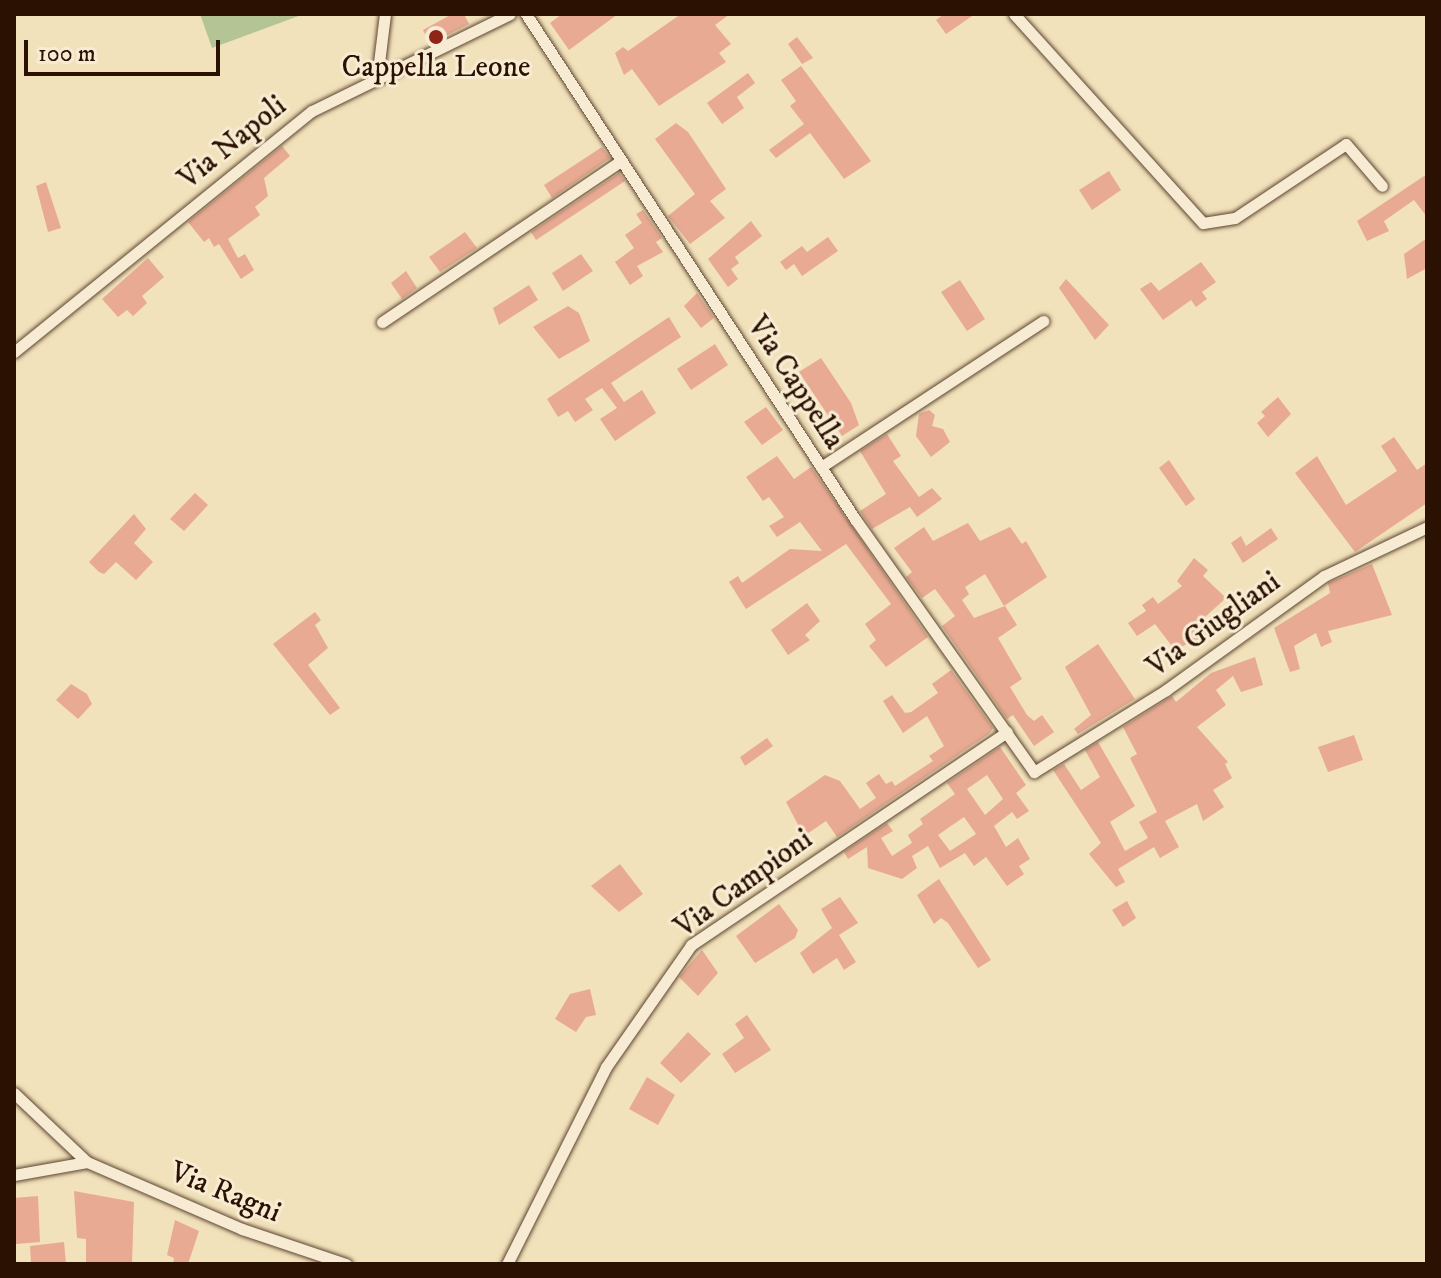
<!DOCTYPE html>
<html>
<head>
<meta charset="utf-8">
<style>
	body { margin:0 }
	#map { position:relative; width:1441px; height:1278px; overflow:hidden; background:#f2e2bb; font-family:"IM FELL DW Pica",serif }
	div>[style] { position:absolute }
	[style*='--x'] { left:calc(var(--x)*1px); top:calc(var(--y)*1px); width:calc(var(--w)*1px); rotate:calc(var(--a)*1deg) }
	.green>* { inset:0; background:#b4c495 }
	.building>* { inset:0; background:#e8aa93 }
	.roads { filter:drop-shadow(0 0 2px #5d4530) drop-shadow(0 0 2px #5d4530) }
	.minor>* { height:11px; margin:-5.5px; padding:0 5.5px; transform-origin:5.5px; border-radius:5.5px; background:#f7ecd3 }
	.dots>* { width:22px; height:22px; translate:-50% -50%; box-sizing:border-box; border:4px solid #f7ecd3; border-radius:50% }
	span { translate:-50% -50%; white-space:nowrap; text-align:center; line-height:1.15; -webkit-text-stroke:6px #f7ecd3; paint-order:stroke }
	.poi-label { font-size:30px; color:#2b1101 }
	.street-label { font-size:30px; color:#2b1101 }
	.frame { position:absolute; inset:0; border:16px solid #2b1101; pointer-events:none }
	.scale { position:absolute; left:24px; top:40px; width:196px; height:36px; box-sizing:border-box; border:4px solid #2b1101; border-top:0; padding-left:10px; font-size:24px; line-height:28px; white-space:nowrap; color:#2b1101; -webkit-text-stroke:6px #f7ecd3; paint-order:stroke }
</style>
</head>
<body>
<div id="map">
	<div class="green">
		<i style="clip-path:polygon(200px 14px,304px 14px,212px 48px)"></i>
	</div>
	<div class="building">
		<i style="clip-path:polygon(452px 14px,464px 14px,469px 24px,430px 44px,423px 30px)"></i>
		<i style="clip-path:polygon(562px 14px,618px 14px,569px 50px,550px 23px)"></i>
		<i style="clip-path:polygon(681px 14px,730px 14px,715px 25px,731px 44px,719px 53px,726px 62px,659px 106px,632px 69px,624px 75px,615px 53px,623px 47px,628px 51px)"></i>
		<i style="clip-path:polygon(944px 14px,975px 14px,946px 34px,936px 20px)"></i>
		<i style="clip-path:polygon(797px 37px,813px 58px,802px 64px,788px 44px)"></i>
		<i style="clip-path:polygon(801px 66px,871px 161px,844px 179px,810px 133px,776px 158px,769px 150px,804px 124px,790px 106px,796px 101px,781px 80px)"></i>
		<i style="clip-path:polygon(748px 73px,755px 83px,737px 97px,744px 108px,722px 124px,707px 103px)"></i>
		<i style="clip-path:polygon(676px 123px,688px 132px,726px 189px,710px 201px,725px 218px,690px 244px,668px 216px,695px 194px,655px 139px)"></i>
		<i style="clip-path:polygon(282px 146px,290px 156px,264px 178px,268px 196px,255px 207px,260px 215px,228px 239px,238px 258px,245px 254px,254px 270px,241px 279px,219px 244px,214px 247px,209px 238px,204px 242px,188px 222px)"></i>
		<i style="clip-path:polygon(602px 147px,610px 158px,552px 198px,544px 185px)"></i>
		<i style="clip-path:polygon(1109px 171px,1121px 190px,1092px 210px,1079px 190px)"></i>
		<i style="clip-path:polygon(619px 173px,625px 181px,536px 240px,531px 232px)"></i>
		<i style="clip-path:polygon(1427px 174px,1427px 217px,1414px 200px,1384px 221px,1389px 231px,1367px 241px,1357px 221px)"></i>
		<i style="clip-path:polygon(46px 182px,61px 228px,48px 232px,36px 186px)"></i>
		<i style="clip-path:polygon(643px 210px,662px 238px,656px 242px,663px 252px,637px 266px,643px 276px,630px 285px,615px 262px,634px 248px,625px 235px,642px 223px,636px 214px)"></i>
		<i style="clip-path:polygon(751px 221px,762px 236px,735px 257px,739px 263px,731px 269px,738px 279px,728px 287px,708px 259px)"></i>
		<i style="clip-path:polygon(465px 232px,477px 248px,440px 272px,429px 257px)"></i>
		<i style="clip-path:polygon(828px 237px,838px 251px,802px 276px,794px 264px,786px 270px,780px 262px,802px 246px,807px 252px)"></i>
		<i style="clip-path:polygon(1427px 238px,1427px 268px,1407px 279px,1404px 254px)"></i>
		<i style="clip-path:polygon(581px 254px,593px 271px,563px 291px,552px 273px)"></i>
		<i style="clip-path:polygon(148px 258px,164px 277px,142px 296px,147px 303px,133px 316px,127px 310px,118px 317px,102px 299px)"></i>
		<i style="clip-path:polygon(1201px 262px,1216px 282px,1202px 292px,1207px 299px,1196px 307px,1191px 300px,1163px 320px,1140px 289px,1151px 282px,1159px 291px)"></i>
		<i style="clip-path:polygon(406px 271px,417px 288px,402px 299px,391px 283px)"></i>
		<i style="clip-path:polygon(1066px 279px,1109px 325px,1095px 340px,1059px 288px)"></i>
		<i style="clip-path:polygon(960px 280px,985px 319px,967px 331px,941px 292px)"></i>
		<i style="clip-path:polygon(529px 285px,538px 300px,499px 325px,493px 308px)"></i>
		<i style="clip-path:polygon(697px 293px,714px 318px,701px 328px,684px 306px)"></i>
		<i style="clip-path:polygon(568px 306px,579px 313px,590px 341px,559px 359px,533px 327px)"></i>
		<i style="clip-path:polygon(669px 317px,681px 337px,611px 383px,624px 402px,642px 390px,656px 413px,615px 441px,600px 419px,617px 408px,602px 388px,585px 399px,593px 410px,575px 422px,568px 411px,558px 417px,547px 399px)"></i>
		<i style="clip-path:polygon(715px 344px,728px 365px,691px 390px,677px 369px)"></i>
		<i style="clip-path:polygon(821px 358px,851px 403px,859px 425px,842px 436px,799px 372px)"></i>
		<i style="clip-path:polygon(1278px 397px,1291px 414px,1268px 437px,1257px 423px,1265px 416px,1261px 412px)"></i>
		<i style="clip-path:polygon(766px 407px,783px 430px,762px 445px,744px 422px)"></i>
		<i style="clip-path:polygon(929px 410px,935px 415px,932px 426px,943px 429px,950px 442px,931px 457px,916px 436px,919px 414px)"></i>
		<i style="clip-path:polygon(887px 434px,901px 456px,893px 461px,919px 497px,932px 488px,942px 499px,917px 517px,910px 507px,872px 529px,860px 511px,886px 494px,860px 451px)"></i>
		<i style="clip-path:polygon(1394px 437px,1417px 470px,1427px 463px,1427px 503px,1355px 552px,1295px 473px,1317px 456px,1346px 505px,1397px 471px,1381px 446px)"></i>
		<i style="clip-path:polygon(777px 456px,794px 479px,811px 467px,928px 637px,886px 667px,869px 646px,876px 640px,865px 624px,891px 604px,846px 544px,746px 609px,729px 582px,738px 576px,742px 583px,790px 549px,822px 551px,800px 522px,777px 537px,769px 526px,784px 517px,769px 497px,763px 501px,746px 477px)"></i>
		<i style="clip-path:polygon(1169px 460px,1195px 499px,1186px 506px,1159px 468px)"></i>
		<i style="clip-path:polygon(195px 493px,208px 505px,184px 531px,170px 519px)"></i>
		<i style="clip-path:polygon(134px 514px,146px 529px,134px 543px,153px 562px,136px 580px,116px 562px,104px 574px,99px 572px,89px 562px)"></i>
		<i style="clip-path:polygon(968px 523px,980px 541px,1010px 527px,1022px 544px,1026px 541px,1047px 577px,1004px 606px,985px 574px,965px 587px,969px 594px,962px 600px,974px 618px,1005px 606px,1017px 625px,998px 638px,1022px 679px,1010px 687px,1027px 715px,1034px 721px,1042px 715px,1054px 732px,1034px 746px,1013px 715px,1007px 719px,942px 626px,955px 616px,935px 589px,922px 598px,906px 577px,912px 572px,894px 548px,924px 527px,933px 541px)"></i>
		<i style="clip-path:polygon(1271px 528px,1278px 539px,1243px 563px,1231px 543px,1241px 536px,1246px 546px)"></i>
		<i style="clip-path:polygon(1194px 558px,1208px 570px,1203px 576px,1226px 598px,1205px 617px,1216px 634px,1198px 647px,1193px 641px,1175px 650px,1155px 624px,1137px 636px,1128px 623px,1146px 611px,1142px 605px,1153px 597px,1158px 604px,1182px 586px,1177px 581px)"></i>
		<i style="clip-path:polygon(1372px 564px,1392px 615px,1328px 631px,1332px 642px,1321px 647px,1316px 633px,1294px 646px,1300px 669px,1290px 672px,1274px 628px,1330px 593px,1328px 583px)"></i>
		<i style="clip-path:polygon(807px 603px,820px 621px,805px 635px,810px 640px,788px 655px,771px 630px)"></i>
		<i style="clip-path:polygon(315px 612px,321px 620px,315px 625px,328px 648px,308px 665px,340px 708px,330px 715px,273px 644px)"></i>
		<i style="clip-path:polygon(1098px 644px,1135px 699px,1078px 734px,1074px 729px,1091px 715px,1065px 667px)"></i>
		<i style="clip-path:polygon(1255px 657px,1263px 685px,1241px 692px,1233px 676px,1216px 690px,1226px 705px,1197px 727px,1228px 762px,1225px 764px,1232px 778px,1213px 790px,1224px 807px,1203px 821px,1197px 804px,1165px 821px,1179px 847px,1160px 858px,1154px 847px,1118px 869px,1125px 882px,1116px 887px,1089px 854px,1101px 843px,1053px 770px,1064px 764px,1081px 790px,1100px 777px,1085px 750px,1098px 742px,1135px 806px,1110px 822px,1125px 851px,1148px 838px,1139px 822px,1157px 812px,1130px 758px,1137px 754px,1123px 727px,1172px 696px,1176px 702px,1211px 673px)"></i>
		<i style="clip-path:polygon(951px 670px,993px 728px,990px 733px,837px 837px,826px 821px,804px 836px,786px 802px,825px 775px,840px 781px,860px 809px,876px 798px,866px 783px,879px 774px,886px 784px,892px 781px,895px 786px,933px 761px,929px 756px,944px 746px,927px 716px,903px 733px,883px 701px,892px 695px,905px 713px,911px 712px,938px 693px,932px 684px)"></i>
		<i style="clip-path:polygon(71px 684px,87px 694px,92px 704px,78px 719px,56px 700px)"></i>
		<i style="clip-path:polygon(1354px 735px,1363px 760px,1328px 772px,1318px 747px)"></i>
		<i style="clip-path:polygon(767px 738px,773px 746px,745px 766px,740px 757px)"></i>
		<i style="clip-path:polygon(evenodd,1000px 747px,1026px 785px,1016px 793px,1029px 811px,1017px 819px,1012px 812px,994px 826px,1006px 847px,1018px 838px,1030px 859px,1019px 866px,1024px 874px,1007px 886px,986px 857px,974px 866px,965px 853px,940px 868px,928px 846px,912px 856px,917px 868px,902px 879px,868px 868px,867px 847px,848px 859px,844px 852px,887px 823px,893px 831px,881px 838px,892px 856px,912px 843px,908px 835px,923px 824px,920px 819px,955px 794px,947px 783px,1000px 747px,987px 775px,1003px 799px,985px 815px,967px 789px,987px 775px,1000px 747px,964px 817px,976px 834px,950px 851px,938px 835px,964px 817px)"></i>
		<i style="clip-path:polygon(620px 864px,643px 894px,619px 912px,591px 886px)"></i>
		<i style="clip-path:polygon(939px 879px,991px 960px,978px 968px,948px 923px,941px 918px,934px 924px,917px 895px)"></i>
		<i style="clip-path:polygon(840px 897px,858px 923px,839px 935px,856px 962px,844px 970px,837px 958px,813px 974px,800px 953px,832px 928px,821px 909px)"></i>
		<i style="clip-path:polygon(1127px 901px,1136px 918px,1123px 927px,1112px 910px)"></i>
		<i style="clip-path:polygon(779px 904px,798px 930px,795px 938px,755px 963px,736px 936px)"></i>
		<i style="clip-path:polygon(702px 950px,718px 973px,698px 996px,679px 977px)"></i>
		<i style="clip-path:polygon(590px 989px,596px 1015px,586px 1017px,576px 1032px,555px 1019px,570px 994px)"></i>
		<i style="clip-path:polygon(747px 1015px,771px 1050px,735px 1073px,722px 1054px,744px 1038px,735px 1024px)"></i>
		<i style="clip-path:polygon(688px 1032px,711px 1054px,681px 1083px,660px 1063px)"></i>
		<i style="clip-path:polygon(647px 1077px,675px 1095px,658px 1125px,629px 1109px)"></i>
		<i style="clip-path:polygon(74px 1191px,134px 1202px,132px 1264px,86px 1264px,86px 1239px,77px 1238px)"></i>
		<i style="clip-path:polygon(38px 1196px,40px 1242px,16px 1244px,14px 1198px)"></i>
		<i style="clip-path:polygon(175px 1220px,199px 1231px,188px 1264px,173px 1264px,174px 1258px,167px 1255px)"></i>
		<i style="clip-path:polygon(64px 1242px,66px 1264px,31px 1264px,30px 1246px)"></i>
	</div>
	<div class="roads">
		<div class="minor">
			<i style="--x:526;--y:14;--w:603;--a:56.92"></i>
			<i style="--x:855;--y:519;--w:310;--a:54.7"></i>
			<i style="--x:1034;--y:772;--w:155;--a:-31.8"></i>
			<i style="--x:1166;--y:690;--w:195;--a:-35.8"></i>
			<i style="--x:1324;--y:576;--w:114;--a:-25.4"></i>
			<i style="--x:1014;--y:14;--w:282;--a:47.9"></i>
			<i style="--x:1203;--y:223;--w:32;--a:-9"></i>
			<i style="--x:1235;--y:218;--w:133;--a:-33.7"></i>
			<i style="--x:1346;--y:144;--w:55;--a:49.4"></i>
			<i style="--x:377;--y:79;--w:65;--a:-83"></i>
			<i style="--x:382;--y:322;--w:288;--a:-34"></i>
			<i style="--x:14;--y:352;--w:383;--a:-39"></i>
			<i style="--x:312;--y:111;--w:220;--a:-26.1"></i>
			<i style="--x:821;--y:467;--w:266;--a:-33.3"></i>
			<i style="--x:14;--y:1093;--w:100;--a:43.4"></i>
			<i style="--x:14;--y:1175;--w:74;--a:-10.1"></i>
			<i style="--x:87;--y:1162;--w:169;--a:23.4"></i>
			<i style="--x:242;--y:1229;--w:110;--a:18.6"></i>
			<i style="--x:507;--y:1264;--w:220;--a:-63.3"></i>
			<i style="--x:606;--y:1067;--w:149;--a:-55.1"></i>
			<i style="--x:691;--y:945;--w:381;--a:-34"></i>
		</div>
	</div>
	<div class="dots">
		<i style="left:436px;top:37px;background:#8f2418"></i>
	</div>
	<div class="poi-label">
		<span style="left:436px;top:68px">Cappella Leone</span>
	</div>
	<div class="street-label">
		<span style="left:233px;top:143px;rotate:-39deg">Via Napoli</span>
		<span style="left:795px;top:383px;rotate:57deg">Via Cappella</span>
		<span style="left:1214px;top:625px;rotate:-36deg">Via Giugliani</span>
		<span style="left:744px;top:884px;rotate:-36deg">Via Campioni</span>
		<span style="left:225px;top:1193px;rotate:22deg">Via Ragni</span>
	</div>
	<div class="frame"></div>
	<div class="scale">100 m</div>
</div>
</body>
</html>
